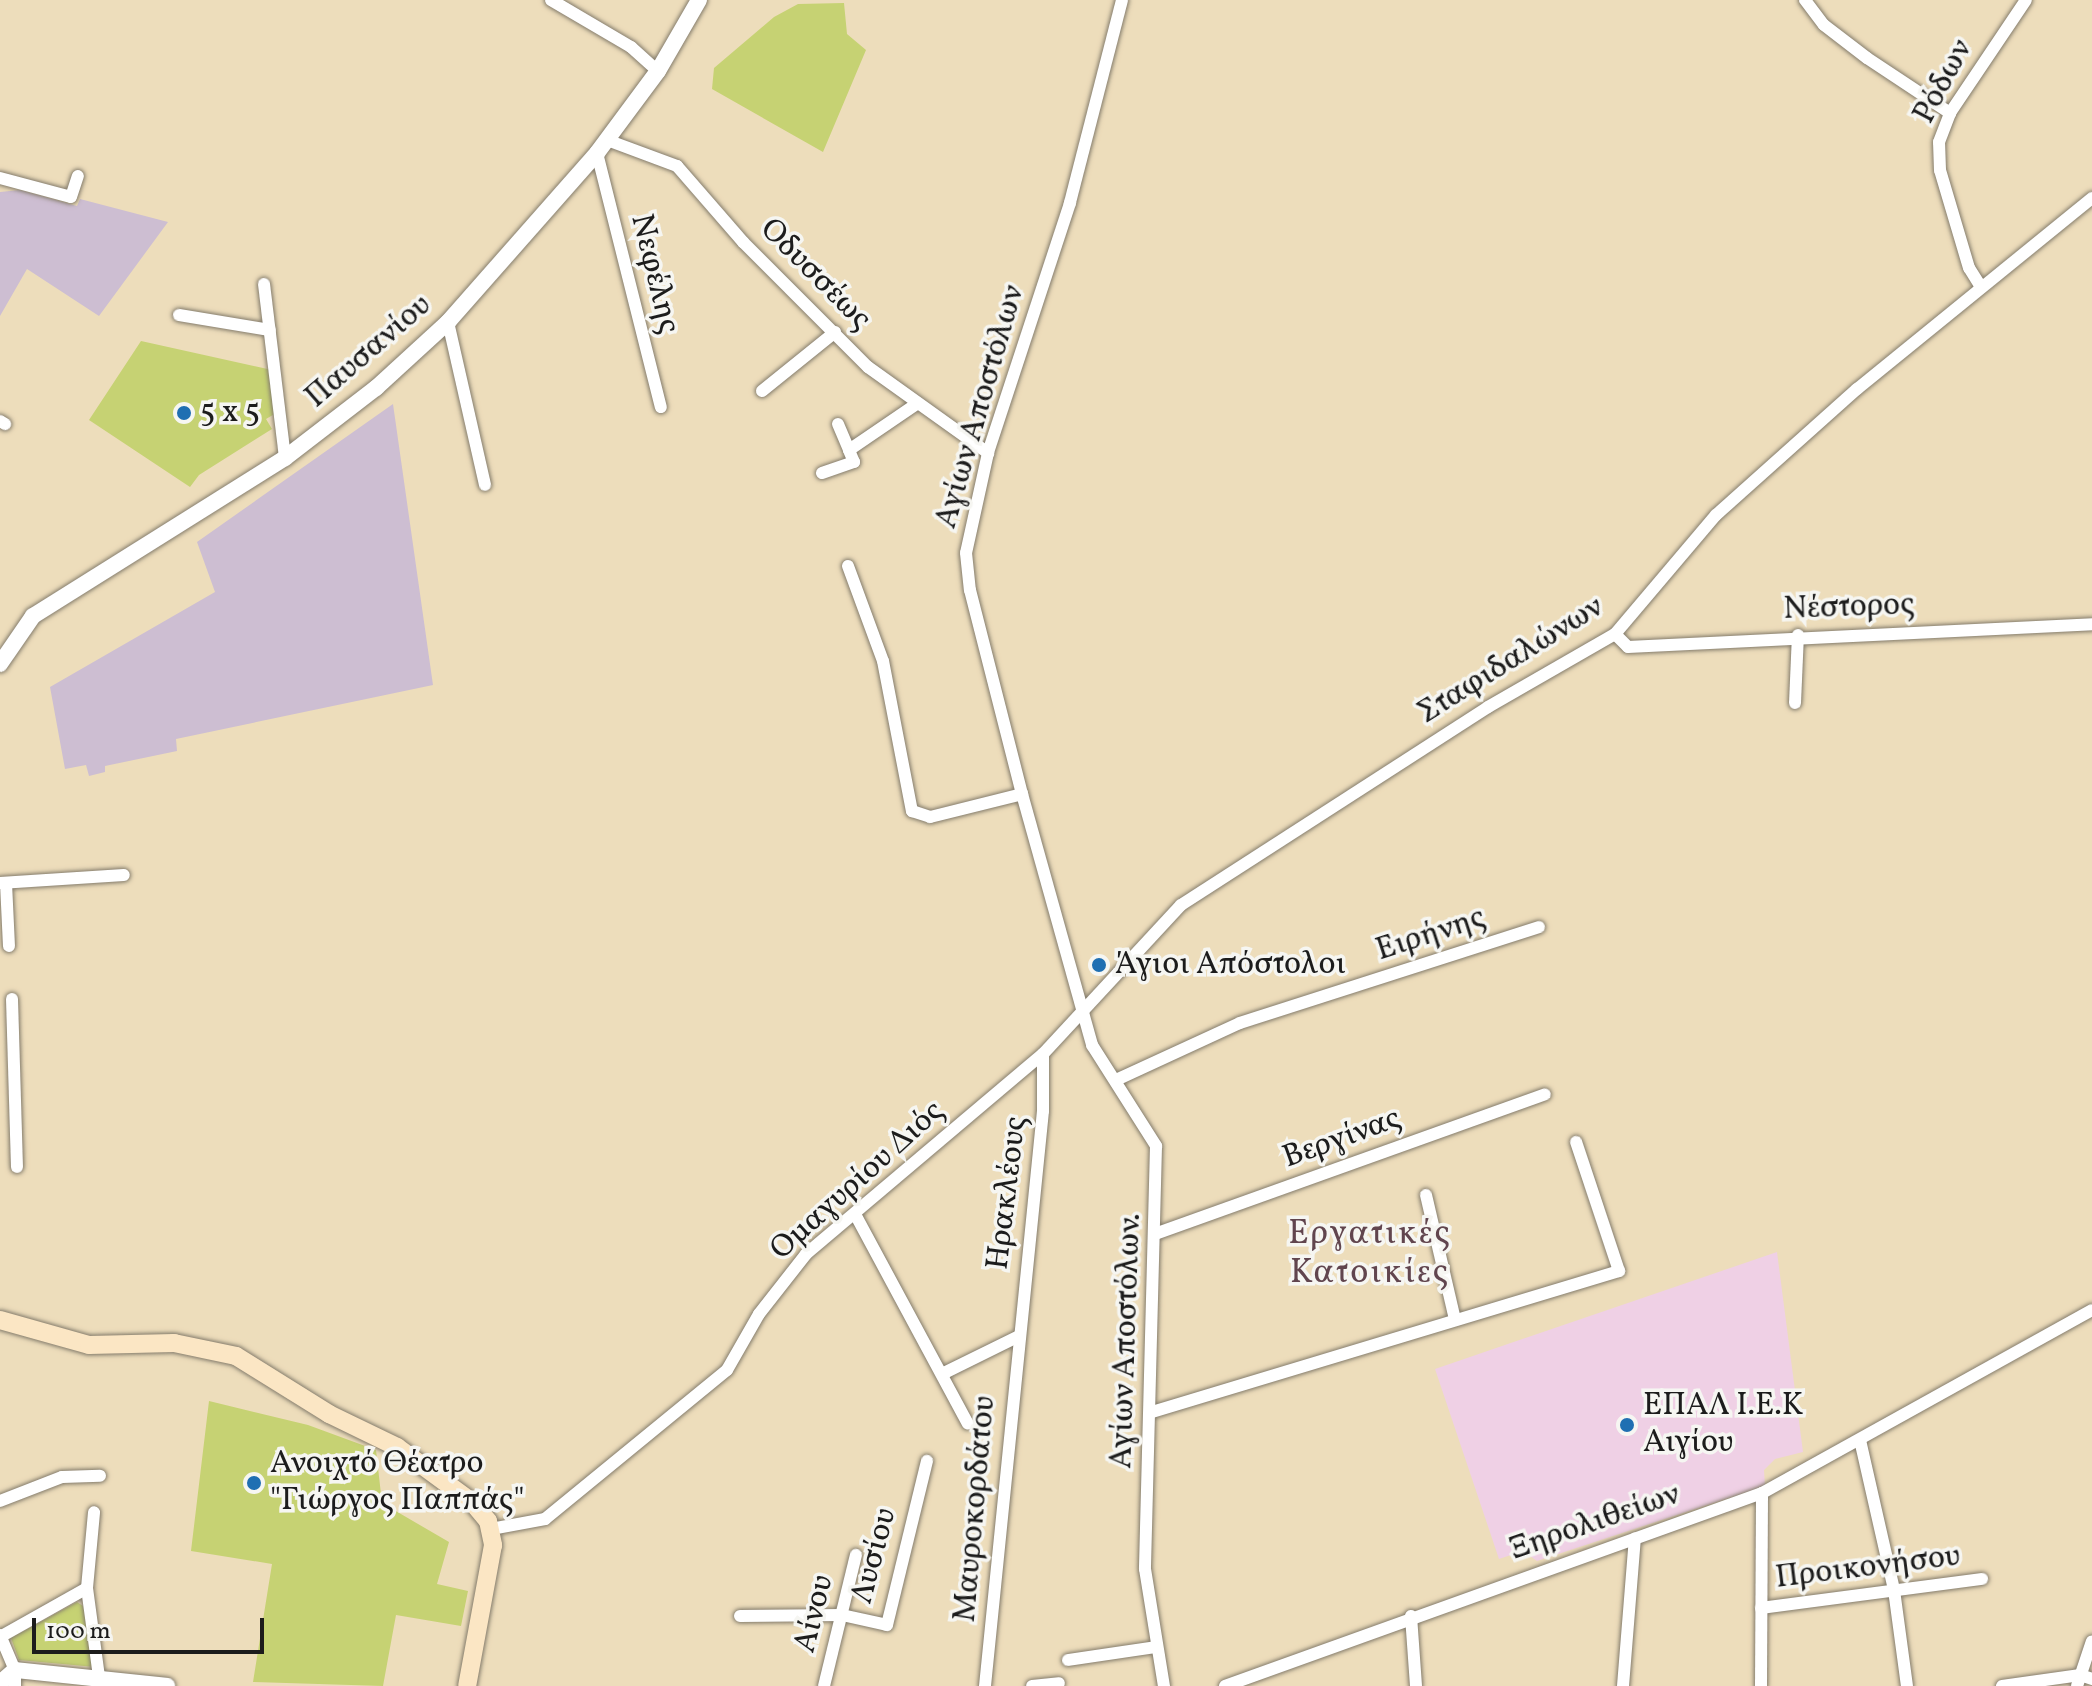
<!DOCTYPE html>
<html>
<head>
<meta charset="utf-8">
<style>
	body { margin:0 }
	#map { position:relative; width:2092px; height:1686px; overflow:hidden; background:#edddbb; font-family:Vollkorn,serif }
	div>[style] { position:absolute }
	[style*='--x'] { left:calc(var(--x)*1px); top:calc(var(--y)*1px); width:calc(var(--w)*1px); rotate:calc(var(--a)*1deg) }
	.built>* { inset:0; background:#efd0e5 }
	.industrial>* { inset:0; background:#cdbed2 }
	.green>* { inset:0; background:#c6d273 }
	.roads { filter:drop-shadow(0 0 2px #847c6c) drop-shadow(0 0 2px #847c6c) }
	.minor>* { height:12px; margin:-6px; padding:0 6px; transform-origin:6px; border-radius:6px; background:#fff }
	.tertiary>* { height:16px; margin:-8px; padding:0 8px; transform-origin:8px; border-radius:8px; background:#fff }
	.secondary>* { height:18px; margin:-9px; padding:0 9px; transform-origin:9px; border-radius:9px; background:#fbe6c4 }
	.dots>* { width:22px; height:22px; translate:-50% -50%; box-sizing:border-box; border:4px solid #f6f6f2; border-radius:50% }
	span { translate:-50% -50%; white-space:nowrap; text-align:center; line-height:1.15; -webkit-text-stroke:7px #f6f6f2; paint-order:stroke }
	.street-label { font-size:32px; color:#1c1c1c }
	.poi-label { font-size:32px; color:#1c1c1c }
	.left { translate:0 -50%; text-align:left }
	.neighbourhood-label { font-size:34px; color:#61454e; letter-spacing:2px }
	.scale { position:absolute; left:32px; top:1618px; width:232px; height:36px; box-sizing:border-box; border:4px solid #1c1c1c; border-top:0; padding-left:10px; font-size:24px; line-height:28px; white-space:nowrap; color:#1c1c1c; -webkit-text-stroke:6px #f6f6f2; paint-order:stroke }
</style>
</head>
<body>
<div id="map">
	<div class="built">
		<i style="clip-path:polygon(1777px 1252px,1803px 1452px,1775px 1459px,1764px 1470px,1765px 1486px,1537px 1561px,1523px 1551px,1499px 1559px,1435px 1369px)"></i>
	</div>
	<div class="industrial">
		<i style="clip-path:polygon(20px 190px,77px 206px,80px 199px,168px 222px,99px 316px,27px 269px,0 316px,0 192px)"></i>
		<i style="clip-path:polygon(393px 404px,433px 685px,176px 739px,177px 751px,105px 766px,105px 772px,89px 776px,86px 765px,65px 769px,50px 687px,215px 592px,197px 542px)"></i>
	</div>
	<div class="green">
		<i style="clip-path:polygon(844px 3px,847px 34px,866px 50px,823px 152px,712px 89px,714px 68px,774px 17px,798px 4px)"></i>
		<i style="clip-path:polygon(141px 341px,272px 370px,278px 412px,266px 419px,272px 429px,199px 475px,190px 487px,89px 420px)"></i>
		<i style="clip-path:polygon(209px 1401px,308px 1425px,376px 1450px,382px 1503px,449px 1542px,437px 1584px,468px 1591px,461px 1626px,396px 1615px,383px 1686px,253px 1682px,272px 1564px,191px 1551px)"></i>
		<i style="clip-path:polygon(77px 1602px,83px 1606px,95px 1667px,19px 1660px,11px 1638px)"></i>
	</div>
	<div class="roads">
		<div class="minor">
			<i style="--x:551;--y:0;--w:93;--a:30.4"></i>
			<i style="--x:631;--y:47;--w:36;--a:42"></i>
			<i style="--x:1122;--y:0;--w:210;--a:104.4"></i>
			<i style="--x:1070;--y:203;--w:263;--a:108.2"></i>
			<i style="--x:988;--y:453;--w:102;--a:102.4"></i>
			<i style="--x:966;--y:553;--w:37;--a:84"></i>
			<i style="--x:970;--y:590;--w:211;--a:75.7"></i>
			<i style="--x:1022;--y:794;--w:261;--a:74.4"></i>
			<i style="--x:1092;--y:1045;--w:120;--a:57.6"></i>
			<i style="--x:1156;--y:1146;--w:423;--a:91.5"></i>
			<i style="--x:1145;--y:1569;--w:119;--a:80.8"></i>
			<i style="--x:1805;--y:0;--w:31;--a:53"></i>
			<i style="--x:1824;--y:25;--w:54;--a:37.5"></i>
			<i style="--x:1867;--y:58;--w:100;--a:33.5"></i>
			<i style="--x:607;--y:140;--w:75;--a:20.4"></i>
			<i style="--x:677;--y:166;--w:101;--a:49"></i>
			<i style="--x:743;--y:242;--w:177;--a:45"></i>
			<i style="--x:868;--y:367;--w:148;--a:35.6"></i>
			<i style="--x:597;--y:153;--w:262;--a:75.9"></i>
			<i style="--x:0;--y:178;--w:73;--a:15"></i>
			<i style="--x:71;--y:197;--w:22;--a:-72"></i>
			<i style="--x:264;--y:284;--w:175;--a:83.1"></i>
			<i style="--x:1981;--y:287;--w:22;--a:-122"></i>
			<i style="--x:1969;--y:268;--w:102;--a:-106.5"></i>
			<i style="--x:1940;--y:170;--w:28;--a:-92"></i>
			<i style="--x:1939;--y:142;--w:31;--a:-69"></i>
			<i style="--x:1950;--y:113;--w:136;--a:-56.1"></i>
			<i style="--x:179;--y:315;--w:92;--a:9.4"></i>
			<i style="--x:448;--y:322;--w:167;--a:77.2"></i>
			<i style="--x:762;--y:391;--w:94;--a:-38.9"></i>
			<i style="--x:0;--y:421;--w:6;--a:31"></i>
			<i style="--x:838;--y:424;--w:28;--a:67"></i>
			<i style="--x:849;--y:450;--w:83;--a:-34.3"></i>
			<i style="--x:822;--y:473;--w:34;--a:-19"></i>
			<i style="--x:854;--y:462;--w:13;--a:-113"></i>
			<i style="--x:848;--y:566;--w:101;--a:69.8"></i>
			<i style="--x:883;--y:661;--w:153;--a:79.1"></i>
			<i style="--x:912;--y:811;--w:19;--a:18"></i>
			<i style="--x:930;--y:817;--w:95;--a:-14"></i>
			<i style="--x:1615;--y:634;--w:18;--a:45"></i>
			<i style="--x:1628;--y:647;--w:465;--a:-2.8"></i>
			<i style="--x:1795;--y:703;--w:68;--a:-87.5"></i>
			<i style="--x:0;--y:883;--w:124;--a:-3.7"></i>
			<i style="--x:6;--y:883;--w:63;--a:87.3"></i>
			<i style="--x:12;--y:999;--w:168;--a:88.3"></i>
			<i style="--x:1116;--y:1080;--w:136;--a:-24.7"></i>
			<i style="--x:1240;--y:1023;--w:314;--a:-17.8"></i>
			<i style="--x:1426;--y:1195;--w:128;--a:76.9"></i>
			<i style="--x:855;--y:1214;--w:238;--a:61.7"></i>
			<i style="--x:1155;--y:1234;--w:414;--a:-19.7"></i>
			<i style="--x:942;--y:1374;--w:84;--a:-26.3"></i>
			<i style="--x:1152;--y:1412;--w:488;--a:-16.8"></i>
			<i style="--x:1619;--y:1271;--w:136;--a:-108.4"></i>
			<i style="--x:1860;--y:1440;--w:154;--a:77.2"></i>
			<i style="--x:1894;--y:1590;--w:97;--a:82.3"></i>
			<i style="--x:0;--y:1501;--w:66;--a:-21.2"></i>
			<i style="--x:62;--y:1477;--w:38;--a:-2"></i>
			<i style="--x:491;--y:1529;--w:55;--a:-10.5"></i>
			<i style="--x:545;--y:1519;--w:235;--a:-39.3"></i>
			<i style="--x:727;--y:1370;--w:64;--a:-60.3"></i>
			<i style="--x:759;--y:1314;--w:76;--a:-51.9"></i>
			<i style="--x:806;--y:1254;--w:310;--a:-40.2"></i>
			<i style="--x:1043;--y:1054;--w:203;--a:-47.2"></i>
			<i style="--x:1181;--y:905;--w:365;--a:-32.8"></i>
			<i style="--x:1488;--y:707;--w:146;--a:-29.9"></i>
			<i style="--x:1615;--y:634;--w:156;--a:-49.7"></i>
			<i style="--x:1716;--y:515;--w:189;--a:-41.8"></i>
			<i style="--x:1857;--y:389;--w:303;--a:-39.1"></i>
			<i style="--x:87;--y:1588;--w:76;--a:-84.7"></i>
			<i style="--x:1761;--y:1608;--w:223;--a:-7.5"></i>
			<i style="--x:740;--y:1616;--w:102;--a:-0.6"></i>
			<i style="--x:842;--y:1615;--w:46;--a:12.5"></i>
			<i style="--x:887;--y:1625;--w:169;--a:-76.3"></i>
			<i style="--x:1411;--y:1616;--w:70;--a:85.9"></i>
			<i style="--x:0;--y:1635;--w:38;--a:67"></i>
			<i style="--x:15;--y:1670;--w:16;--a:90"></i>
			<i style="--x:0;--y:1637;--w:100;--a:-29.4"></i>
			<i style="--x:87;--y:1588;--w:90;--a:82.3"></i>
			<i style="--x:1068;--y:1660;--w:89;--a:-8.4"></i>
			<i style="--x:824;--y:1686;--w:135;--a:-76.3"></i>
			<i style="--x:985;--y:1686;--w:578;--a:-84.24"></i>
			<i style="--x:1043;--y:1111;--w:57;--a:-90"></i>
			<i style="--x:1032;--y:1686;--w:27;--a:-6"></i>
			<i style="--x:1225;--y:1686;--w:571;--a:-19.77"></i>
			<i style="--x:1762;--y:1493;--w:377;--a:-29"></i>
			<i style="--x:1623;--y:1686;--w:148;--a:-85.4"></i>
			<i style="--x:1761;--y:1686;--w:193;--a:-89.7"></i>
			<i style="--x:2002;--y:1686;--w:79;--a:-8"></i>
			<i style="--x:2080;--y:1675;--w:13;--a:18"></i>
			<i style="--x:2077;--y:1686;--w:47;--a:-71.6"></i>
		</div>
		<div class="tertiary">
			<i style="--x:0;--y:664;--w:58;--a:-55.5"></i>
			<i style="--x:33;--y:616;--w:297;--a:-32.1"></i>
			<i style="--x:285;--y:458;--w:115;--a:-37.6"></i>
			<i style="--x:376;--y:388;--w:98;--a:-42.5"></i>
			<i style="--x:448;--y:322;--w:225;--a:-48.6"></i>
			<i style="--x:597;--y:153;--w:102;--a:-53.4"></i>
			<i style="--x:658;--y:71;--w:82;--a:-60"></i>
			<i style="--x:0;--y:1683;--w:20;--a:-41"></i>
			<i style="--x:15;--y:1670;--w:153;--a:6"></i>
		</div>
		<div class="secondary">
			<i style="--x:0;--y:1320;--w:92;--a:15.7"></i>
			<i style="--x:89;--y:1345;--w:85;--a:-1.3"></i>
			<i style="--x:174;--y:1343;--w:63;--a:11.8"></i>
			<i style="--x:236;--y:1356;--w:110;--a:31.9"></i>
			<i style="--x:329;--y:1414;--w:76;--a:25.9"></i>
			<i style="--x:397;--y:1447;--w:93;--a:36.3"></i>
			<i style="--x:472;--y:1502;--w:25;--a:50"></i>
			<i style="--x:488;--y:1521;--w:25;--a:78"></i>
			<i style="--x:493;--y:1545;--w:143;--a:100.4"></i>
		</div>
	</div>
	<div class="dots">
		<i style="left:184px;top:413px;background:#1f6fb2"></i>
		<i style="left:1099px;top:965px;background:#1f6fb2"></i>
		<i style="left:1627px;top:1425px;background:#1f6fb2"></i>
		<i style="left:254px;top:1483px;background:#1f6fb2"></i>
	</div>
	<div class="street-label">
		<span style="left:1944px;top:82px;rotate:-62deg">Ρόδων</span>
		<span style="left:654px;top:274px;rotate:76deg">Νεφέλης</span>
		<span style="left:815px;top:275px;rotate:45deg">Οδυσσέως</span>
		<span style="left:369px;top:352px;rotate:-41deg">Παυσανίου</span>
		<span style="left:981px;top:407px;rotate:-74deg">Αγίων Αποστόλων</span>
		<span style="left:1849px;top:608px;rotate:-2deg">Νέστορος</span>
		<span style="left:1511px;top:661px;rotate:-32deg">Σταφιδαλώνων</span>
		<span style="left:1431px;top:935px;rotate:-18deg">Ειρήνης</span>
		<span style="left:1342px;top:1139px;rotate:-20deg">Βεργίνας</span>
		<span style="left:858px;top:1181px;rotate:-42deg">Ομαγυρίου Διός</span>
		<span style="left:1008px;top:1193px;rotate:-83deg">Ηρακλέους</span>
		<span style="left:1127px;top:1341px;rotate:-88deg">Αγίων Αποστόλων.</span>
		<span style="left:976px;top:1509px;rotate:-85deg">Μαυροκορδάτου</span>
		<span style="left:1595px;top:1523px;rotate:-19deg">Ξηρολιθείων</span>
		<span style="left:875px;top:1556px;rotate:-75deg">Λυσίου</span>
		<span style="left:1868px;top:1568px;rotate:-7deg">Προικονήσου</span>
		<span style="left:815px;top:1614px;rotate:-76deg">Αίνου</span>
	</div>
	<div class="poi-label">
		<span class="left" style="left:200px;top:413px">5 x 5</span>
		<span class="left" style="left:1115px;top:965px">Άγιοι Απόστολοι</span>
		<span class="left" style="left:1643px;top:1425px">ΕΠΑΛ Ι.Ε.Κ<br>Αιγίου</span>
		<span class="left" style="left:270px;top:1483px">Ανοιχτό Θέατρο<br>"Γιώργος Παππάς"</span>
	</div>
	<div class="neighbourhood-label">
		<span style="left:1370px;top:1254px">Εργατικές<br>Κατοικίες</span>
	</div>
	<div class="scale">100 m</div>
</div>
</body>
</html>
